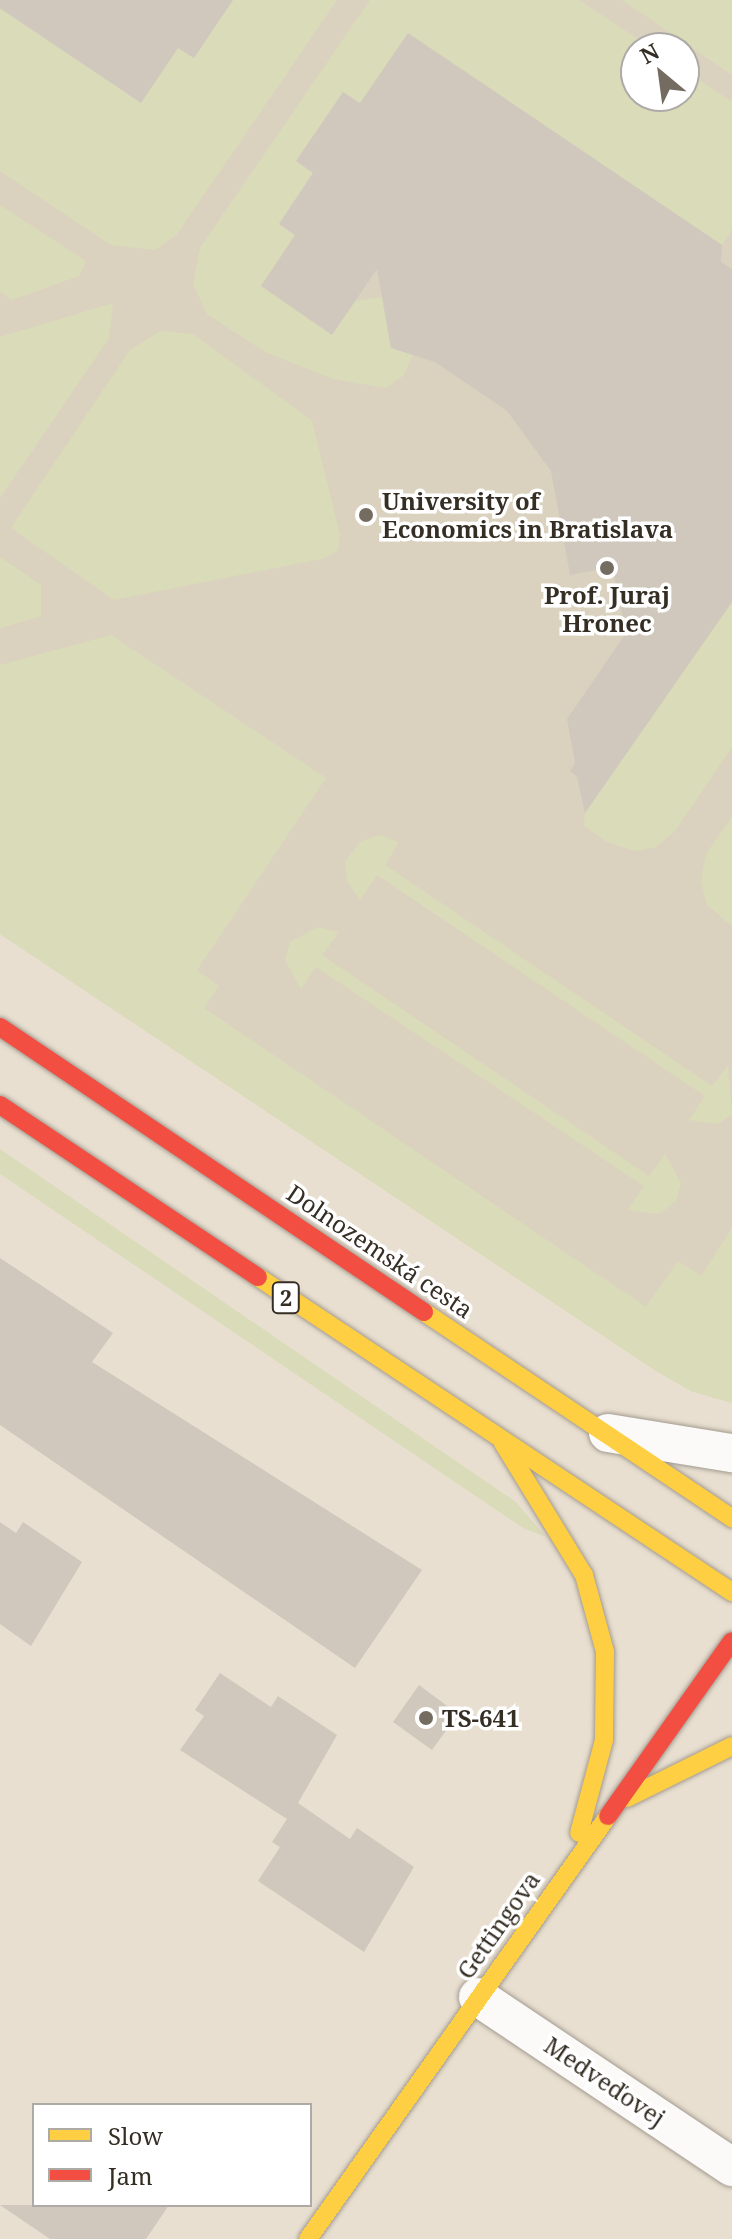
<!DOCTYPE html>
<html>
<head>
<meta charset="utf-8">
<style>
	body { margin:0 }
	#map { position:relative; width:732px; height:2239px; overflow:hidden; background:#e8dfd0; font-family:"Noto Serif",serif }
	div>[style] { position:absolute }
	[style*='--x'] { left:calc(var(--x)*1px); top:calc(var(--y)*1px); width:calc(var(--w)*1px); rotate:calc(var(--a)*1deg) }
	.education>* { inset:0; background:#dad2bf }
	.green>* { inset:0; background:#dadbb9 }
	.building>* { inset:0; background:#d0c8bc }
	.roads { filter:drop-shadow(0 0 2px #a39b90) drop-shadow(0 0 2px #a39b90) }
	.street>* { height:38px; margin:-19px; padding:0 19px; transform-origin:19px; border-radius:19px; background:#fcfaf8 }
	.slow>* { height:18px; margin:-9px; padding:0 9px; transform-origin:9px; border-radius:9px; background:#ffcf43 }
	.jam>* { height:18px; margin:-9px; padding:0 9px; transform-origin:9px; border-radius:9px; background:#f24e42 }
	.dots>* { width:22px; height:22px; translate:-50% -50%; box-sizing:border-box; border:4px solid #fff; border-radius:50% }
	span { translate:-50% -50%; white-space:nowrap; text-align:center; line-height:1.15; -webkit-text-stroke:7px #fff; paint-order:stroke }
	.shield-label span { padding:2px 6px; background:#fff; border:2px solid; border-radius:6px; -webkit-text-stroke-width:0 }
	.shield-label { font-size:22px; color:#352e24; font-weight:700 }
	.poi-label { font-size:24px; color:#352e24; font-weight:700 }
	.left { translate:0 -50%; text-align:left }
	.street-label { font-size:24px; color:#352e24 }
	.legend { position:absolute; left:32px; top:2103px; width:280px; height:104px; box-sizing:border-box; background:#fff; border:2px solid #aeaba7; margin:0; padding:10px 14px; list-style:none; font-size:24px; color:#352e24 }
	.legend li { display:flex; align-items:center; gap:16px; height:40px }
	.legend b { width:40px; border:2px solid #aeaba7 }
	.north { position:absolute; left:620px; top:32px; width:80px; height:80px; box-sizing:border-box; background:#fff; border:2px solid #aeaba7; border-radius:50%; rotate:331deg; font-size:22px; font-weight:700; line-height:32px; text-align:center; color:#352e24 }
	.north::after { content:''; display:block; margin:auto; width:28px; height:36px; background:#746c60; clip-path:polygon(50% 0,100% 100%,50% 72%,0 100%) }
</style>
</head>
<body>
<div id="map">
	<div class="education">
		<i style="clip-path:polygon(evenodd,0 0,732px 0,732px 1403px,691px 1391px,656px 1371px,0 934px,0 0,636px 48px,684px 48px,684px 96px,636px 96px,636px 48px)"></i>
	</div>
	<div class="green">
		<i style="clip-path:polygon(233px 0,337px 0,177px 234px,155px 250px,111px 245px,0 171px,0 9px,141px 103px,178px 48px,194px 58px)"></i>
		<i style="clip-path:polygon(370px 0,579px 0,651px 48px,636px 48px,636px 96px,684px 96px,684px 70px,732px 102px,732px 229px,722px 245px,512px 105px,350px 118px,333px 107px,297px 161px,313px 173px,279px 224px,295px 235px,332px 335px,355px 301px,382px 297px,391px 348px,413px 354px,404px 375px,386px 388px,333px 379px,265px 352px,207px 314px,193px 284px,200px 248px)"></i>
		<i style="clip-path:polygon(622px 0,732px 0,732px 75px)"></i>
		<i style="clip-path:polygon(0 205px,86px 261px,79px 276px,12px 300px,0 292px)"></i>
		<i style="clip-path:polygon(113px 303px,109px 338px,0 498px,0 337px)"></i>
		<i style="clip-path:polygon(160px 331px,193px 334px,312px 421px,340px 535px,338px 550px,325px 558px,114px 600px,11px 528px,130px 350px)"></i>
		<i style="clip-path:polygon(0 557px,41px 585px,41px 616px,0 628px)"></i>
		<i style="clip-path:polygon(732px 602px,732px 747px,675px 831px,656px 847px,635px 851px,607px 842px,584px 826px,585px 813px)"></i>
		<i style="clip-path:polygon(111px 635px,326px 778px,197px 970px,219px 986px,204px 1008px,646px 1307px,678px 1261px,701px 1276px,732px 1228px,732px 1403px,691px 1391px,656px 1371px,0 934px,0 665px)"></i>
		<i style="clip-path:polygon(732px 817px,732px 926px,707px 905px,701px 881px,706px 854px)"></i>
		<i style="clip-path:polygon(380px 835px,399px 842px,385px 865px,712px 1086px,728px 1065px,732px 1114px,718px 1124px,689px 1120px,705px 1096px,377px 875px,360px 900px,347px 881px,345px 862px,361px 841px)"></i>
		<i style="clip-path:polygon(318px 927px,339px 932px,322px 955px,649px 1176px,665px 1154px,681px 1183px,676px 1201px,659px 1214px,628px 1210px,644px 1186px,316px 967px,301px 989px,285px 960px,290px 942px)"></i>
		<i style="clip-path:polygon(0 1149px,516px 1502px,546px 1537px,523px 1528px,0 1174px)"></i>
	</div>
	<div class="building">
		<i style="clip-path:polygon(0 0,233px 0,194px 58px,178px 48px,141px 103px,0 8px)"></i>
		<i style="clip-path:polygon(408px 33px,722px 245px,721px 262px,732px 269px,732px 602px,585px 813px,577px 777px,570px 771px,575px 763px,567px 719px,626px 633px,612px 567px,570px 575px,551px 471px,507px 411px,435px 362px,391px 348px,377px 269px,332px 335px,261px 286px,295px 235px,279px 224px,313px 173px,296px 161px,343px 92px,360px 103px)"></i>
		<i style="clip-path:polygon(0 1258px,113px 1333px,92px 1362px,422px 1570px,355px 1668px,0 1425px)"></i>
		<i style="clip-path:polygon(0 1522px,16px 1533px,23px 1522px,82px 1562px,31px 1646px,0 1624px)"></i>
		<i style="clip-path:polygon(220px 1673px,271px 1707px,278px 1696px,337px 1735px,298px 1803px,350px 1839px,357px 1828px,414px 1867px,364px 1952px,258px 1881px,280px 1847px,272px 1842px,287px 1819px,180px 1750px,204px 1716px,195px 1710px)"></i>
		<i style="clip-path:polygon(419px 1685px,458px 1714px,432px 1750px,393px 1722px)"></i>
		<i style="clip-path:polygon(0 2205px,169px 2205px,146px 2239px,50px 2239px)"></i>
	</div>
	<div class="roads">
		<div class="street">
			<i style="--x:608;--y:1433;--w:126;--a:9.2"></i>
			<i style="--x:478;--y:1997;--w:306;--a:33.8"></i>
		</div>
		<div class="slow">
			<i style="--x:258;--y:1277;--w:569;--a:33.61"></i>
			<i style="--x:424;--y:1312;--w:371;--a:33.8"></i>
			<i style="--x:503;--y:1443;--w:155;--a:58.5"></i>
			<i style="--x:584;--y:1575;--w:80;--a:74.7"></i>
			<i style="--x:605;--y:1652;--w:88;--a:90.7"></i>
			<i style="--x:604;--y:1740;--w:96;--a:105"></i>
			<i style="--x:627;--y:1798;--w:117;--a:-26.3"></i>
			<i style="--x:308;--y:2239;--w:519;--a:-54.65"></i>
		</div>
		<div class="jam">
			<i style="--x:0;--y:1027;--w:511;--a:33.91"></i>
			<i style="--x:0;--y:1105;--w:310;--a:33.7"></i>
			<i style="--x:608;--y:1816;--w:214;--a:-54.7"></i>
		</div>
	</div>
	<div class="dots">
		<i style="left:366px;top:515px;background:#746c60"></i>
		<i style="left:607px;top:568px;background:#746c60"></i>
		<i style="left:426px;top:1718px;background:#746c60"></i>
	</div>
	<div class="shield-label">
		<span style="left:286px;top:1298px">2</span>
	</div>
	<div class="poi-label">
		<span class="left" style="left:382px;top:515px">University of<br>Economics in Bratislava</span>
		<span style="left:607px;top:609px">Prof. Juraj<br>Hronec</span>
		<span class="left" style="left:442px;top:1718px">TS-641</span>
	</div>
	<div class="street-label">
		<span style="left:380px;top:1251px;rotate:34deg">Dolnozemská cesta</span>
		<span style="left:498px;top:1925px;rotate:-55deg">Gettingova</span>
		<span style="left:605px;top:2081px;rotate:34deg">Medveďovej</span>
	</div>
	<ul class="legend">
	<li><b style="height:10px;background:#ffcf43"></b>Slow</li>
	<li><b style="height:10px;background:#f24e42"></b>Jam</li>
	</ul>
	<div class="north">N</div>
</div>
</body>
</html>
